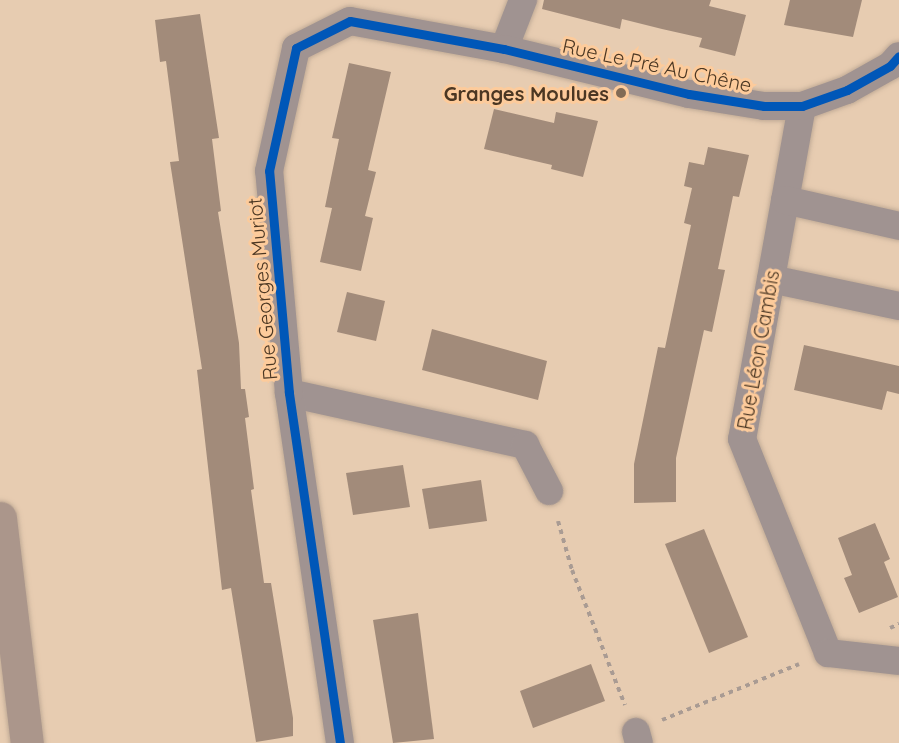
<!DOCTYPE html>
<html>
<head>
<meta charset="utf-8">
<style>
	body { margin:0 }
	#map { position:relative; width:899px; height:743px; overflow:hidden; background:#e7ccb1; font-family:Quicksand,sans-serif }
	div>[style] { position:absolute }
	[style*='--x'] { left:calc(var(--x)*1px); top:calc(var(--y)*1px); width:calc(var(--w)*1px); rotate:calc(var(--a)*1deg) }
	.building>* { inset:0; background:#a28b7a }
	.path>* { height:4px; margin-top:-2px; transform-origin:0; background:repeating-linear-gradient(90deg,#a99b93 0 4.5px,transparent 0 9px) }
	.roads { filter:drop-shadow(0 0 2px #c1ab96) drop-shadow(0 0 2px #c1ab96) }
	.street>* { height:28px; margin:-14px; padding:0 14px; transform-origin:14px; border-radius:14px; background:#a09391 }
	.highway>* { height:33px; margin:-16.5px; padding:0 16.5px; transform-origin:16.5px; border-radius:16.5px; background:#ab968b }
	.cycleway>* { height:9px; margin:-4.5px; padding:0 4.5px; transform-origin:4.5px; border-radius:4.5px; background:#0057b8 }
	.dots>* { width:16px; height:16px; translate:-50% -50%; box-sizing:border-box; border:3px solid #fdcb9b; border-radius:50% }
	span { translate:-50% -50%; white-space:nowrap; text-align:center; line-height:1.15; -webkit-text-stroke:6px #fdcb9b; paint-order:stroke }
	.street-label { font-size:20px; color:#4b3723 }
	.poi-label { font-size:20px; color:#4b3723; font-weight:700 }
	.right { translate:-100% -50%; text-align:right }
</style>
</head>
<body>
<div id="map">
	<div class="building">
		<i style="clip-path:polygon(544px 0,711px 0,709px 6px,746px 15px,735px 56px,699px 47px,702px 38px,662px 29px,622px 19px,620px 29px,542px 9px)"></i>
		<i style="clip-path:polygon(790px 0,862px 0,853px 37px,784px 25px)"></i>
		<i style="clip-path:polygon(200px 14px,219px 138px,212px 139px,221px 211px,218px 212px,239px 343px,241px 389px,245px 389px,249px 417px,245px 418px,254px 489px,251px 490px,264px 583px,271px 583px,293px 718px,293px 736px,256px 742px,231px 588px,222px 590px,197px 370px,202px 369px,170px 162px,179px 161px,166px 61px,160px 62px,155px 20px)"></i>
		<i style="clip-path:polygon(349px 63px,391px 72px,368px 170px,376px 172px,365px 216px,373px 218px,361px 271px,320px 262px,332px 208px,325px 207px,339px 139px,332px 138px)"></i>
		<i style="clip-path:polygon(494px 109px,554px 123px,556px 112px,598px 121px,583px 177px,551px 169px,552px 165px,484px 149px)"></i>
		<i style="clip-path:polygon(708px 147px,749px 155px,739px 197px,733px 196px,718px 269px,725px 270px,712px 332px,704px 330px,676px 458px,676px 502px,634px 503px,634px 464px,658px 347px,665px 348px,691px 225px,684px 223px,692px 188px,684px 186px,689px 162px,704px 165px)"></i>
		<i style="clip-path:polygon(347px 292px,385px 301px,376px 341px,337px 332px)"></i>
		<i style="clip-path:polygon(432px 329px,547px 361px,538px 400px,422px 370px)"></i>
		<i style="clip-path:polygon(804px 345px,899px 366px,899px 394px,887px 391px,882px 410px,794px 390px)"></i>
		<i style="clip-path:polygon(403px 465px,410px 507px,353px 515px,346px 473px)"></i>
		<i style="clip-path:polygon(481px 480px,487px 521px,429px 529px,422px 489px)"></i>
		<i style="clip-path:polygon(875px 523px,890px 559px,884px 562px,898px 597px,859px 613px,844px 578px,852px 575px,838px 538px)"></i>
		<i style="clip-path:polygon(704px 529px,748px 637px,709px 653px,665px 544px)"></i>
		<i style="clip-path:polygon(418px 613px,434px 739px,393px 743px,373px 620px)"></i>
		<i style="clip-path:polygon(591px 664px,605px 701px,533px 728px,520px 691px)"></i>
	</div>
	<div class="path">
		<i style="--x:558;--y:521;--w:51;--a:74.1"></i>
		<i style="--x:572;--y:570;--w:145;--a:68.6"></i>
		<i style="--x:890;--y:628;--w:10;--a:-24"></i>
		<i style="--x:662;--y:720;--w:148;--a:-22.2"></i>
	</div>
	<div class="roads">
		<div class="street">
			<i style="--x:504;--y:49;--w:53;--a:-68.8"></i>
			<i style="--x:802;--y:106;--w:338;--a:100.2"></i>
			<i style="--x:742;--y:439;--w:231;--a:68.1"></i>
			<i style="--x:828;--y:653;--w:71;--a:6.4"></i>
			<i style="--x:785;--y:200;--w:117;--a:12.8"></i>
			<i style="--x:771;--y:279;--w:131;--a:11.9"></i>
			<i style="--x:289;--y:393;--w:242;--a:12.4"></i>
			<i style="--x:525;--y:445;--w:52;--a:62.4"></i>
			<i style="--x:636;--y:732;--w:11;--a:75"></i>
			<i style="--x:340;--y:743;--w:354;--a:-98.3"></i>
			<i style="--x:289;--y:393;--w:223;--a:-95.1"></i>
			<i style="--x:269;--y:171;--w:126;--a:-77.6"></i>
			<i style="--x:296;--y:48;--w:60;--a:-26.6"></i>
			<i style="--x:350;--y:21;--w:157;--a:10.3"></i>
			<i style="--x:504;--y:49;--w:190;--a:13.7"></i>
			<i style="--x:689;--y:94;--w:76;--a:9.1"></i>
			<i style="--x:764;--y:106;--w:38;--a:0"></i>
			<i style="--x:802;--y:106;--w:48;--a:-19.6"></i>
			<i style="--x:847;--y:90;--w:49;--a:-29.2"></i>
			<i style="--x:890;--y:66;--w:13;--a:-48"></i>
		</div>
		<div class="highway">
			<i style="--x:0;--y:518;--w:227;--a:83.2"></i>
		</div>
	</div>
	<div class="cycleway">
		<i style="--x:340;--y:743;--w:354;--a:-98.3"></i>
		<i style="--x:289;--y:393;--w:223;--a:-95.1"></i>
		<i style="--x:269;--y:171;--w:126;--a:-77.6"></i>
		<i style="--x:296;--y:48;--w:60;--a:-26.6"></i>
		<i style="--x:350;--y:21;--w:157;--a:10.3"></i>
		<i style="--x:504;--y:49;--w:190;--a:13.7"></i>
		<i style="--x:689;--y:94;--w:76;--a:9.1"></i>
		<i style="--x:764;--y:106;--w:38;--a:0"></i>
		<i style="--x:802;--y:106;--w:48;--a:-19.6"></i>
		<i style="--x:847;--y:90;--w:49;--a:-29.2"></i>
		<i style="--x:890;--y:66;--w:13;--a:-48"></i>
	</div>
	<div class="dots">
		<i style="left:621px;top:93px;background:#826b55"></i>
	</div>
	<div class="street-label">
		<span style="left:657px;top:65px;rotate:12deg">Rue Le Pré Au Chêne</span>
		<span style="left:262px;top:289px;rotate:-95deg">Rue Georges Muriot</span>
		<span style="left:758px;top:350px;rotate:-80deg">Rue Léon Cambis</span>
	</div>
	<div class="poi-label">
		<span class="right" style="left:609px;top:93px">Granges Moulues</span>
	</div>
</div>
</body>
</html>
